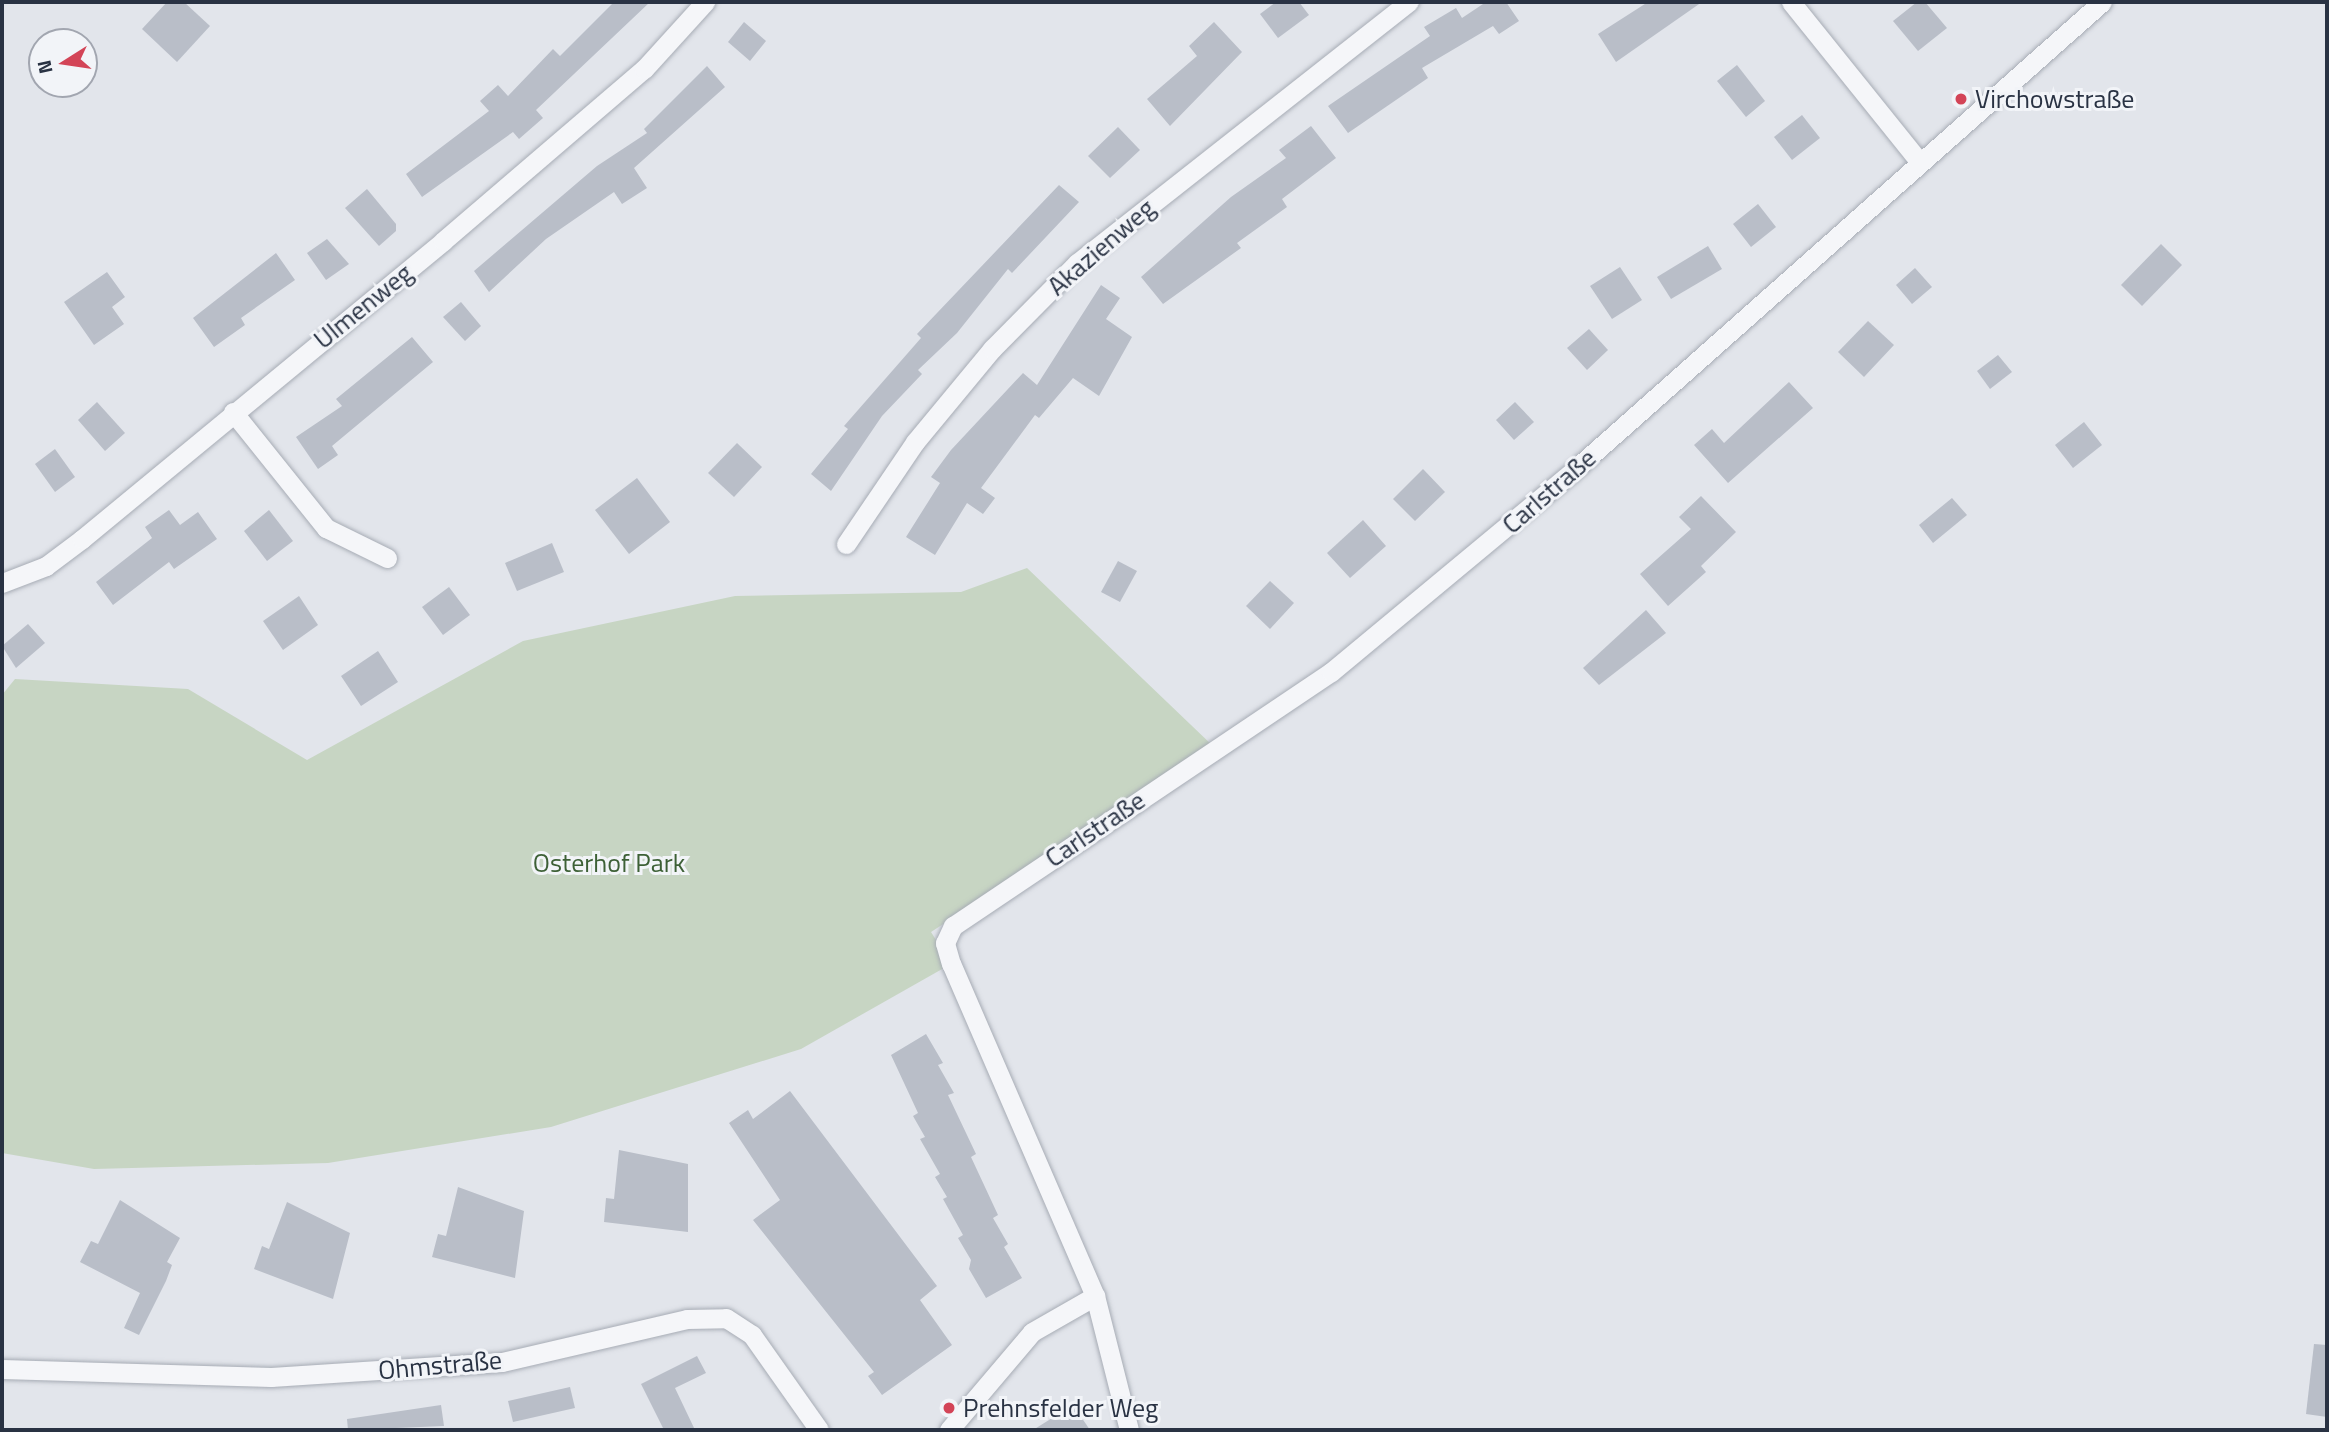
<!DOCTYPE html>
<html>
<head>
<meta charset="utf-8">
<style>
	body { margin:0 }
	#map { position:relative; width:2329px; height:1432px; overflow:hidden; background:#e2e5eb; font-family:"Titillium Web",sans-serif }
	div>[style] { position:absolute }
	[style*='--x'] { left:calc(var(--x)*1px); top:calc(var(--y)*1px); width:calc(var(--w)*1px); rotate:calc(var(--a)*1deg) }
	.green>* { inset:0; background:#c7d5c3 }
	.building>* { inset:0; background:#b9bec8 }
	.roads { filter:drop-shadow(0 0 2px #a7acb5) drop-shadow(0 0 2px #a7acb5) }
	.minor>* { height:19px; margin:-9.5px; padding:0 9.5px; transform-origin:9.5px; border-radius:9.5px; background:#f5f6f9 }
	.dots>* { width:19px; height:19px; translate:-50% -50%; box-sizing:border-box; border:4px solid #f2f4f8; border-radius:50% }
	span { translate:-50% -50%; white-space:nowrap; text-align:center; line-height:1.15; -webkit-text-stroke:6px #f2f4f8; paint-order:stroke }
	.poi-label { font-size:26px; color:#293243 }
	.left { translate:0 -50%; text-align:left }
	.street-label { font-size:26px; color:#293243 }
	.park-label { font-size:26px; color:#3d6036 }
	.frame { position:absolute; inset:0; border:4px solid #293243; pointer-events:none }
	.north { position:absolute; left:28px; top:28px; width:70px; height:70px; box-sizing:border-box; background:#f2f4f8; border:2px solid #a2a6b0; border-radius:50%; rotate:258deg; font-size:19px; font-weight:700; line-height:28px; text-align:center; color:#293243 }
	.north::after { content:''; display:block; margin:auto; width:24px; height:32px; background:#d34457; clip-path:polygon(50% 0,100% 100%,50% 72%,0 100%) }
</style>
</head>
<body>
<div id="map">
	<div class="green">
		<i style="clip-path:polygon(1027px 568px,1214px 747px,931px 932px,951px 964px,801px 1049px,551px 1127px,328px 1163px,94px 1169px,2px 1153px,2px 695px,15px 679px,188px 689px,307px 760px,523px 641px,735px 596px,961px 592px)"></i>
	</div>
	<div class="building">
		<i style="clip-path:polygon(167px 2px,184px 2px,210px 26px,177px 62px,142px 29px)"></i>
		<i style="clip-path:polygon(614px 2px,650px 2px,536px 110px,543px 118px,519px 139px,513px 132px,422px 197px,406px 174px,489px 111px,480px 101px,498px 85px,508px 96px,553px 49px,560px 56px)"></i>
		<i style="clip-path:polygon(1276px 2px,1299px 2px,1309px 15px,1278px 38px,1260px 14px)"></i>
		<i style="clip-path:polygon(1486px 2px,1506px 2px,1519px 21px,1499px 34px,1493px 26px,1422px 68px,1428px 78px,1348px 133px,1328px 106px,1430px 36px,1424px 27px,1456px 8px,1462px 18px)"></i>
		<i style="clip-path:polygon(1648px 2px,1702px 2px,1616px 62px,1598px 34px)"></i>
		<i style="clip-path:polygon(1917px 2px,1925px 2px,1947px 28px,1918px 51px,1893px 21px)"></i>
		<i style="clip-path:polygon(744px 22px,766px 41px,750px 61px,728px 42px)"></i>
		<i style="clip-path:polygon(1214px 22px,1242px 52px,1170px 126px,1147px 99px,1197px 56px,1189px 46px)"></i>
		<i style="clip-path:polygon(1737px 65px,1765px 101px,1746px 117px,1717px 81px)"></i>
		<i style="clip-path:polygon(707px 66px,725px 87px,634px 168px,647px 188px,622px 204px,614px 192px,546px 239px,489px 292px,474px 271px,597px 166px,647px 133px,644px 129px)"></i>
		<i style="clip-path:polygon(1802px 115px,1820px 138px,1792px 160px,1774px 137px)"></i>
		<i style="clip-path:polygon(1311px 126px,1336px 158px,1282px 199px,1287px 207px,1237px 243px,1241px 248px,1163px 304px,1141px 277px,1231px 197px,1286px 158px,1279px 150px)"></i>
		<i style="clip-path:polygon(1118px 127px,1140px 150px,1110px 178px,1088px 156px)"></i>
		<i style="clip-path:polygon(1059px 185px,1079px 202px,1012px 273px,1008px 269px,957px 333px,918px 370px,922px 374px,882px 416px,831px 491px,811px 474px,848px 429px,844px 426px,921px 338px,917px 334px)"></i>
		<i style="clip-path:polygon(367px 189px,396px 224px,396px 231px,379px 246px,345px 208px)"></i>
		<i style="clip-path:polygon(1758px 204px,1776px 227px,1751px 247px,1733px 224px)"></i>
		<i style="clip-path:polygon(327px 239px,349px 264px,326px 280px,307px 253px)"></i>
		<i style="clip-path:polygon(2161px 244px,2182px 265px,2142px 306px,2121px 285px)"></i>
		<i style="clip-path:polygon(1708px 246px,1722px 269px,1671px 299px,1657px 277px)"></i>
		<i style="clip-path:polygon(276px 253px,295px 280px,241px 318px,245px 325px,214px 347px,193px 318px)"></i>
		<i style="clip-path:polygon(1620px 267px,1642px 300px,1612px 319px,1590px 286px)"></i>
		<i style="clip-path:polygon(1915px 268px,1932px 287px,1912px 304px,1896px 285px)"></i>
		<i style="clip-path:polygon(107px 272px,125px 297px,112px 307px,124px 324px,94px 345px,64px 302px)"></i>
		<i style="clip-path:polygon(1101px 285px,1120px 298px,1106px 319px,1132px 337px,1099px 396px,1073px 378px,1039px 418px,1035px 415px,981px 488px,995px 498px,983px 514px,967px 503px,935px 555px,906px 537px,940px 483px,931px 477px,951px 450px,1023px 373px,1037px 385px)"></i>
		<i style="clip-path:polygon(461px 302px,481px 326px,465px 341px,443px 317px)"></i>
		<i style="clip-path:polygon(1868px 321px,1894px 345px,1864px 377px,1838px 352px)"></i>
		<i style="clip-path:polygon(1589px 329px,1608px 350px,1587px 370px,1567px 348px)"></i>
		<i style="clip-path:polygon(412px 337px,433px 362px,332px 446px,338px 455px,318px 469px,296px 437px,342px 406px,336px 399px)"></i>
		<i style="clip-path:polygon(1998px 355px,2012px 372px,1990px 389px,1977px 371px)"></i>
		<i style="clip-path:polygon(1789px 382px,1813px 408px,1728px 483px,1694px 445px,1712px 429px,1724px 443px)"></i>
		<i style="clip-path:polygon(97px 402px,125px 433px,105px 451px,78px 420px)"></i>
		<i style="clip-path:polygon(1515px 402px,1534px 422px,1514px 440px,1496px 420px)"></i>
		<i style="clip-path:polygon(2084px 422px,2102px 445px,2073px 468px,2055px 445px)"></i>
		<i style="clip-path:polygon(737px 443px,762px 467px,734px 497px,708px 473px)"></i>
		<i style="clip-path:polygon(55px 449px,75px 477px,55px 492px,35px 464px)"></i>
		<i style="clip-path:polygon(1423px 469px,1445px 492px,1415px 521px,1393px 499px)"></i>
		<i style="clip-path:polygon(637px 478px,670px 522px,629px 554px,595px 510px)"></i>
		<i style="clip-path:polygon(1701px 496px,1736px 532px,1701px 566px,1706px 572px,1668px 606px,1640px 574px,1691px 529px,1679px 517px)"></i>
		<i style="clip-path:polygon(1952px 498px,1967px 515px,1933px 543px,1919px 525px)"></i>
		<i style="clip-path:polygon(169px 510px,180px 525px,198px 512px,217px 539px,174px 569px,169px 562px,113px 605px,96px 582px,152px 538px,145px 527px)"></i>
		<i style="clip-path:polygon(269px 510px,293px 541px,267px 561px,244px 531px)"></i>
		<i style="clip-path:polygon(1363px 520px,1386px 546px,1350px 578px,1327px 553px)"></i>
		<i style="clip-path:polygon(552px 543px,564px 572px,517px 591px,505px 563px)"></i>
		<i style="clip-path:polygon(1118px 561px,1137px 571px,1120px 602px,1101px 592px)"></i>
		<i style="clip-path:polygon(1270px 581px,1294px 603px,1270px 629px,1246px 606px)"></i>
		<i style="clip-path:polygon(449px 587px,470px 615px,443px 635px,422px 607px)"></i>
		<i style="clip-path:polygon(299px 596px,318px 625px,283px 650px,263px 621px)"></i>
		<i style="clip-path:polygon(1646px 610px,1666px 633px,1599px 685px,1583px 668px)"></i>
		<i style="clip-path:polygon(28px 624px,45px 643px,16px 668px,2px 646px)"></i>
		<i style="clip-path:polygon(378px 651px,398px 682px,361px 706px,341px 676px)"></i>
		<i style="clip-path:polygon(926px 1034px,943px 1063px,938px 1065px,954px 1093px,948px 1095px,976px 1154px,971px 1157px,998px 1215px,993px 1218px,1008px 1244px,1004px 1247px,1022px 1278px,986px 1298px,969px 1269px,971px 1260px,958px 1238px,963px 1235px,943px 1199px,947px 1197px,935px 1177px,940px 1174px,920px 1139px,925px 1137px,913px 1116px,918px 1113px,891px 1055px)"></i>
		<i style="clip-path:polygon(790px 1091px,937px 1286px,920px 1300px,952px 1345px,882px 1395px,868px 1376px,874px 1372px,753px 1220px,780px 1200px,729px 1123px,748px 1110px,753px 1119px)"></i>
		<i style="clip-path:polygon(619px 1150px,688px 1164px,688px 1232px,604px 1222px,606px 1198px,614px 1199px)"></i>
		<i style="clip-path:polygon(458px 1187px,524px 1211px,515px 1278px,432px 1257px,438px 1234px,446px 1236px)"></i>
		<i style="clip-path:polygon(120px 1200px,180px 1238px,167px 1262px,172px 1265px,166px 1281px,139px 1335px,124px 1328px,140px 1293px,80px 1262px,91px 1241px,98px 1244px)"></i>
		<i style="clip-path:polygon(287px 1202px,350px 1233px,333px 1299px,254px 1269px,262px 1246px,269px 1249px)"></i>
		<i style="clip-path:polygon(2314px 1344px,2327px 1345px,2327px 1417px,2306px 1414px)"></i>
		<i style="clip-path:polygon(697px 1356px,706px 1373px,675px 1388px,695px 1430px,664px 1430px,641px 1384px)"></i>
		<i style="clip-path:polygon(570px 1387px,575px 1408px,513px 1422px,508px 1401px)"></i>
		<i style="clip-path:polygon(441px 1405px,444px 1426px,348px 1430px,347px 1419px)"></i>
		<i style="clip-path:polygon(1073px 1405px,1090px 1430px,1033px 1430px)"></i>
	</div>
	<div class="roads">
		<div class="minor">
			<i style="--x:1791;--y:2;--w:204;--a:51.2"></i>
			<i style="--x:233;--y:412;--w:149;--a:51.3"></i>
			<i style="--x:326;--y:528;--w:68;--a:26.2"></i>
			<i style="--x:846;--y:544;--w:123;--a:-55.9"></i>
			<i style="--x:915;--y:442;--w:121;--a:-50.4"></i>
			<i style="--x:992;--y:349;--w:121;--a:-45.3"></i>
			<i style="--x:1077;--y:263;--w:422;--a:-38.2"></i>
			<i style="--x:2;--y:583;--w:47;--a:-21.1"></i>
			<i style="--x:46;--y:566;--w:45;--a:-36.9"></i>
			<i style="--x:82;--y:539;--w:468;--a:-39.5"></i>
			<i style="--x:443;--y:241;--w:265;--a:-40.6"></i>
			<i style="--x:644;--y:69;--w:91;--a:-47.7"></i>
			<i style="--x:2;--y:1369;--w:269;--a:1.7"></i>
			<i style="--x:271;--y:1377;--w:231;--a:-3.7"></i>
			<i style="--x:502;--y:1362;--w:190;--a:-13.1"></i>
			<i style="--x:687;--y:1319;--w:39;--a:-1"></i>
			<i style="--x:726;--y:1318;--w:31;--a:33"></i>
			<i style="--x:752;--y:1335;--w:116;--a:54.8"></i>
			<i style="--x:949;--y:1430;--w:128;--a:-49.7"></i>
			<i style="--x:1032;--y:1332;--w:73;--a:-29.7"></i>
			<i style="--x:1129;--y:1430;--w:138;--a:-104.2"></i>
			<i style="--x:1095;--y:1296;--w:362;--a:-113.4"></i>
			<i style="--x:951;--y:964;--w:22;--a:-106"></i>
			<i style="--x:945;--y:943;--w:19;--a:-65"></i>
			<i style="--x:953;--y:926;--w:455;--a:-33.9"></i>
			<i style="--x:1331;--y:672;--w:313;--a:-39.7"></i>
			<i style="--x:1572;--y:472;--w:708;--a:-41.57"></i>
		</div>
	</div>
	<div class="dots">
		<i style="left:1961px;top:99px;background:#d34457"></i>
		<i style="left:949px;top:1408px;background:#d34457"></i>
	</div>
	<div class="poi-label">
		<span class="left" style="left:1975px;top:99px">Virchowstraße</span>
		<span class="left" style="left:963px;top:1408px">Prehnsfelder Weg</span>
	</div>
	<div class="street-label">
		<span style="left:1101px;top:247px;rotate:-41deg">Akazienweg</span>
		<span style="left:363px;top:306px;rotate:-39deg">Ulmenweg</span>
		<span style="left:1549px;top:491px;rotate:-41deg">Carlstraße</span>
		<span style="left:1095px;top:829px;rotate:-34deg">Carlstraße</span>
		<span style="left:440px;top:1365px;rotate:-5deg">Ohmstraße</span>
	</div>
	<div class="park-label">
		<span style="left:609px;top:863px">Osterhof Park</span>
	</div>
	<div class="frame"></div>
	<div class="north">N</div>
</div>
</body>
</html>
